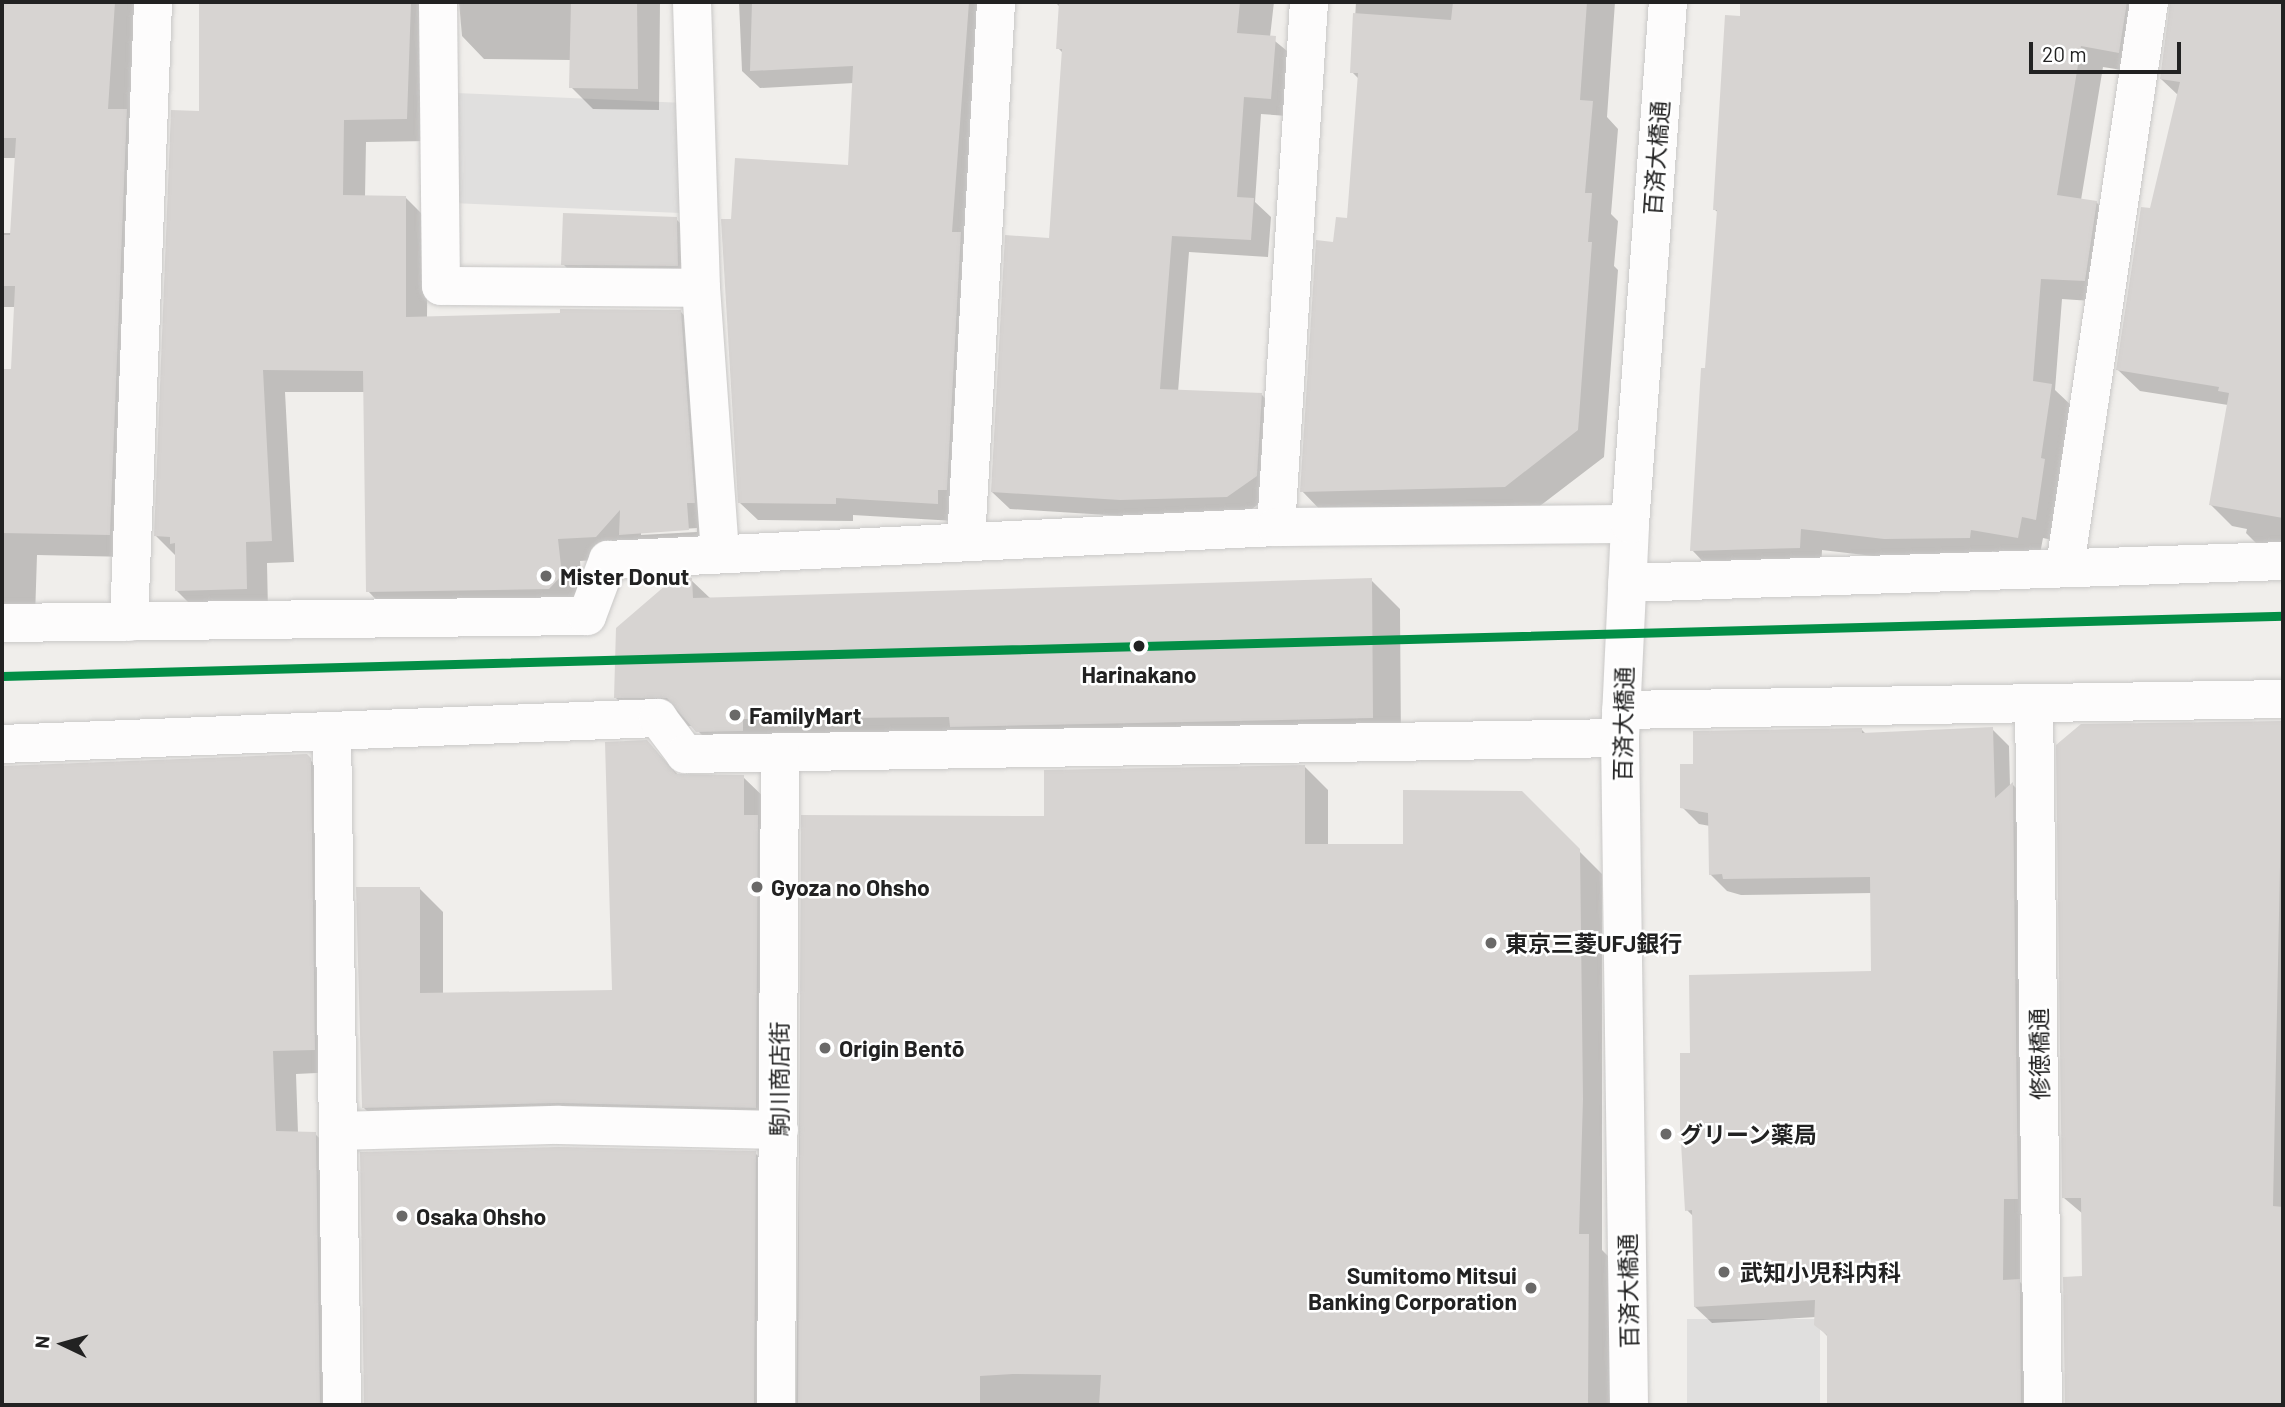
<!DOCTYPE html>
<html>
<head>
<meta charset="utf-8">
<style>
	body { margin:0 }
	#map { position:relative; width:2285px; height:1407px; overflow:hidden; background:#f0eeeb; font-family:Barlow,"Noto Sans JP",sans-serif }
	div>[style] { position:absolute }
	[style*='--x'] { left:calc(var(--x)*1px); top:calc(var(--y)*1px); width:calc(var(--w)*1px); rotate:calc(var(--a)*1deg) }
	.parking>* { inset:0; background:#e0dfde }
	.shadow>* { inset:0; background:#0003 }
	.building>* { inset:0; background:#d7d4d2 }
	.roads { filter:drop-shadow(0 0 2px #c9c8c7) drop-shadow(0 0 2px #c9c8c7) }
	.minor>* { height:38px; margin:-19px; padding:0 19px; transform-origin:19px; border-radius:19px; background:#fdfcfc }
	.rail-1>* { height:9px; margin:-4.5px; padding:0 4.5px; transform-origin:4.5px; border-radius:4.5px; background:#028e46 }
	.dots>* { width:19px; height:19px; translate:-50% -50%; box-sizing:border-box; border:4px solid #fff; border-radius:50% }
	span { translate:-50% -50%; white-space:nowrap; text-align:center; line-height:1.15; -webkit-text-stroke:5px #fff; paint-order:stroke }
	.street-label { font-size:23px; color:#222 }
	.poi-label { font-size:23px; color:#222; font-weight:700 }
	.left { translate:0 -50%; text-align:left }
	.right { translate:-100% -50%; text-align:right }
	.stop-label { font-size:23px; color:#222; font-weight:700 }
	.frame { position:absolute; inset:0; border:4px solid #222; pointer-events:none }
	.north { position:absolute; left:28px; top:1309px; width:70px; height:70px; -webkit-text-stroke:5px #fff; paint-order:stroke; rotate:275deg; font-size:19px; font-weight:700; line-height:28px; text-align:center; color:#222 }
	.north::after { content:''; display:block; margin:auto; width:24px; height:32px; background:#222; clip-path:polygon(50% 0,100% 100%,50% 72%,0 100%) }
	.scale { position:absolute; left:2029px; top:42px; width:152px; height:32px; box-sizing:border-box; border:4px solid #222; border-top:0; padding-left:9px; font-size:21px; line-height:24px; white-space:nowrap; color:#222; -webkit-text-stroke:5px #fff; paint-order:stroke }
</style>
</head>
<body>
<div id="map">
	<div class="parking">
		<i style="clip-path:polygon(456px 93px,685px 103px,680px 213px,452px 203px)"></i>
		<i style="clip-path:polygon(1687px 1319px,1820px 1319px,1820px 1405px,1687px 1405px)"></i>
	</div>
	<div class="shadow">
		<i style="clip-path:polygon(2px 2px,138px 2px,132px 557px,37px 555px,35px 617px,2px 616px,2px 371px,13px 371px,16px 307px,2px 307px,2px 233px,12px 233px,16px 158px,2px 158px)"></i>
		<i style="clip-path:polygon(evenodd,199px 2px,660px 2px,659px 110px,593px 109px,571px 87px,571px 60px,484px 59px,462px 36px,459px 2px,450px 5px,429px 141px,366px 142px,365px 197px,405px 197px,428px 220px,427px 318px,680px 311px,702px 334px,710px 552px,580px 561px,583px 598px,390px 614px,368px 591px,365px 392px,285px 392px,294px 562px,267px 563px,268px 611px,199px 613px,177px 591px,177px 557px,156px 536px,201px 112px,199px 2px,697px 528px,697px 532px,641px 535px,641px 532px,697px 528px)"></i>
		<i style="clip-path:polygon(739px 2px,988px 2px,955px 521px,853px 515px,853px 521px,758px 520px,740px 503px,733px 221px,850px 167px,854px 83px,760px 88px,742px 71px)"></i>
		<i style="clip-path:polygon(1055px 2px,1274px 2px,1270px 37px,1292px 55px,1288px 116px,1261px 114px,1255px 202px,1271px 217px,1268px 257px,1189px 252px,1178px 392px,1262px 395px,1279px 413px,1274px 493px,1245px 514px,1139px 517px,1010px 509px,992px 492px,1051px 239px,1064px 54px,1058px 48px,1061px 8px)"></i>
		<i style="clip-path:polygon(1356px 2px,1615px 2px,1607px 117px,1618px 129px,1611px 214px,1618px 221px,1614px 266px,1618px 270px,1604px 457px,1532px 512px,1328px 518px,1302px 491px,1335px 244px,1348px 220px,1359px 79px,1352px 72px)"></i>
		<i style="clip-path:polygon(1742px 2px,2283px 2px,2283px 554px,2268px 555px,2246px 533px,2247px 529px,2232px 526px,2211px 505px,2228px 405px,2140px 391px,2118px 370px,2179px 96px,2161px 79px,2172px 2px,2153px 10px,2141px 73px,2103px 67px,2081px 200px,2096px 202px,2118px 224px,2106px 302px,2062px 299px,2055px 390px,2073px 407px,2057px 541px,2043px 538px,2039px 559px,1992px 551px,1991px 559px,1907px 560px,1822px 550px,1821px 569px,1713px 572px,1692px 550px,1719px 213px,1715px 210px)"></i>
		<i style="clip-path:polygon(676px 219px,684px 227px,685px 273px,571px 272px,563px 264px)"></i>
		<i style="clip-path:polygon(691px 580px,711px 599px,1371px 580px,1400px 609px,1401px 746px,727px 760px,693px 726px,644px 726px,615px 697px)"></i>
		<i style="clip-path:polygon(2283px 723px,2283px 1405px,2067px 1405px,2065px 1279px,2084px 1278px,2083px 1214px,2064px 1198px,2081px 726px)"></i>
		<i style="clip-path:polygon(1992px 729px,2009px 746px,2010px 787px,2013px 785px,2029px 801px,2034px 1215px,2020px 1215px,2020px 1282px,2036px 1298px,2039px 1405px,1829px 1405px,1828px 1337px,1816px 1324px,1816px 1317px,1712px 1323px,1695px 1307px,1694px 1217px,1687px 1210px,1692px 1055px,1873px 972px,1872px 893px,1741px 895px,1727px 891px,1710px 874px,1710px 826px,1699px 824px,1682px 807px,1695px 766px,1862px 730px,1867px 735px)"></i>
		<i style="clip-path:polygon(647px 742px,679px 776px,743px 777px,767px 800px,779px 1131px,388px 1132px,364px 1108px,419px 888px,443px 912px,443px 994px,614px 992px)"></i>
		<i style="clip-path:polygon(306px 756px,330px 779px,337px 1072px,296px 1074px,298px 1133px,315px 1134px,339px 1157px,342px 1405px,2px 1405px,2px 767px)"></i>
		<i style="clip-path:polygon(1305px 767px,1328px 790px,1328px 846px,1405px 846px,1521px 793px,1602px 874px,1602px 1250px,1611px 1259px,1611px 1405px,796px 1405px,803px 817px,1046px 818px)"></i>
		<i style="clip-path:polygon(755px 1153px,778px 1176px,777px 1405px,366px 1405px,362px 1154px)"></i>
	</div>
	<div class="building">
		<i style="clip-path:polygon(2px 2px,115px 2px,108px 109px,127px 109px,110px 535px,2px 533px,2px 369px,11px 369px,15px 286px,2px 286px,2px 235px,10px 235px,16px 138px,2px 138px)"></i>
		<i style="clip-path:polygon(199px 2px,411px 2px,407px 119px,344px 120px,343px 195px,406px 196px,406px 317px,560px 313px,560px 309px,681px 310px,695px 503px,687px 503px,689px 530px,619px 535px,620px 510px,596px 537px,558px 539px,562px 575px,549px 589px,366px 592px,363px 371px,263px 370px,272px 541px,246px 542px,247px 589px,175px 591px,175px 543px,170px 544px,170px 537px,154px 536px,171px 110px,199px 111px)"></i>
		<i style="clip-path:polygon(571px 2px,637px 2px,638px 89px,569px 88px)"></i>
		<i style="clip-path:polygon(752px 2px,969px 2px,952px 232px,961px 232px,947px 490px,938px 490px,938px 504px,836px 498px,836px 504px,738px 503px,721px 219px,731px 219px,735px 158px,848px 165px,853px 66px,750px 71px)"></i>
		<i style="clip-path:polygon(1059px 2px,1240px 2px,1237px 33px,1276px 36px,1271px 99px,1244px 97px,1237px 197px,1254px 198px,1251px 240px,1172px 236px,1160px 389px,1262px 393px,1257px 476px,1227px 497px,1120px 500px,991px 492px,1005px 235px,1049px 238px,1062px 49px,1056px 49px)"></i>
		<i style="clip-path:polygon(1453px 2px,1587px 2px,1580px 100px,1593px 101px,1585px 193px,1592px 193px,1588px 242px,1592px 242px,1578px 430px,1505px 487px,1300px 492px,1316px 240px,1333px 242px,1336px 217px,1347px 218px,1358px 73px,1350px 73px,1353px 13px,1451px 20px)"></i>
		<i style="clip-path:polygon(1740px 2px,2127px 2px,2119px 53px,2081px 46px,2057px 195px,2097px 201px,2085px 281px,2041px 279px,2033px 381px,2052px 384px,2041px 458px,2045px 459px,2036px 520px,2022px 517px,2018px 538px,1971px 530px,1970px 538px,1884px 539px,1801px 529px,1800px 548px,1690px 551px,1701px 368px,1705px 368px,1717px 210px,1713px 210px,1725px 15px,1740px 16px)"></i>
		<i style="clip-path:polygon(2170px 2px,2283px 2px,2283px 518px,2209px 505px,2229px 393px,2218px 391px,2219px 387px,2116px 370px,2141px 207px,2150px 208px,2180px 82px,2160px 79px)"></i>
		<i style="clip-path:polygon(563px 213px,677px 217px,678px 266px,561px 265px)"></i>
		<i style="clip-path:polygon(692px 578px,693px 598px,1372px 578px,1373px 718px,950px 727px,949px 717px,743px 719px,743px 731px,696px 732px,667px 698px,614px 698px,616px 628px,673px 579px)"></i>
		<i style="clip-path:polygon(2283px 721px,2273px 1206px,2283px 1207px,2283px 1405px,2065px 1405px,2063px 1277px,2082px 1276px,2081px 1198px,2062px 1198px,2056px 745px,2081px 724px)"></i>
		<i style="clip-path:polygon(1993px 727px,1995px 798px,2013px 782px,2018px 1199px,2004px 1199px,2003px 1280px,2020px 1279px,2021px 1405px,1827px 1405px,1827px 1335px,1814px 1325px,1815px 1300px,1694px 1307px,1692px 1210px,1685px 1211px,1680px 1126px,1680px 1053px,1690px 1053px,1689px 975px,1871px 971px,1870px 877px,1723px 879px,1722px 874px,1709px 875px,1708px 813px,1680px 808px,1680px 764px,1693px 764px,1693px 731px,1862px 728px,1862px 733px)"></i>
		<i style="clip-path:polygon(647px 740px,676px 774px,744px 775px,744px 815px,758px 815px,756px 1108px,558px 1103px,362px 1108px,356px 887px,420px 887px,420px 993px,612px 990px,605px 742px)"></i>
		<i style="clip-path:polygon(307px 754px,311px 758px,315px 1050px,273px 1051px,276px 1131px,316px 1132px,320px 1405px,2px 1405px,2px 766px)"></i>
		<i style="clip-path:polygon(1305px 765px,1305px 844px,1403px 844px,1403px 790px,1522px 791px,1580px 849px,1583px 1099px,1579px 1234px,1589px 1234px,1588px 1405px,1099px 1405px,1101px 1375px,1013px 1374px,980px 1376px,980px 1405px,798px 1405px,801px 815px,1044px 816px,1044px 770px)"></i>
		<i style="clip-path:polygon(559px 1147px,756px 1151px,754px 1405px,364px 1405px,360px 1152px)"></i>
	</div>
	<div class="roads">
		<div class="minor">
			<i style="--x:438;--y:2;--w:284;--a:89.4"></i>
			<i style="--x:441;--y:286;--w:260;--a:0.4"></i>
			<i style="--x:692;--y:2;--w:286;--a:88.2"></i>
			<i style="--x:701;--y:288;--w:266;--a:85.9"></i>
			<i style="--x:1276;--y:527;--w:526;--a:-86.4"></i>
			<i style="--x:966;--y:541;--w:540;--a:-86.81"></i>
			<i style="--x:2065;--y:566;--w:570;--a:-81.53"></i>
			<i style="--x:1627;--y:583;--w:656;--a:-1.92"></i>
			<i style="--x:129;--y:622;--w:620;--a:-87.78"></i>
			<i style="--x:2;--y:623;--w:585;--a:-0.69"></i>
			<i style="--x:587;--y:616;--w:60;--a:-69.4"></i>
			<i style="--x:608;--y:560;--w:669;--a:-2.83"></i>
			<i style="--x:1276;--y:527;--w:354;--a:-0.5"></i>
			<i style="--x:2034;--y:703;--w:702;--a:89.27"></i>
			<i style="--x:1621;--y:710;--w:662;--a:-0.95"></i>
			<i style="--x:332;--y:731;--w:674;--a:89.15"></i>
			<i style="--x:2;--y:744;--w:657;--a:-2.27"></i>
			<i style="--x:658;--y:718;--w:45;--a:53.1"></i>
			<i style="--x:685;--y:754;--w:935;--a:-0.98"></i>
			<i style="--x:338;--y:1131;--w:221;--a:-1.6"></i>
			<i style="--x:559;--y:1125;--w:220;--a:1.3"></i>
			<i style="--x:776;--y:1405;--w:653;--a:-89.65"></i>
			<i style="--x:1629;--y:1405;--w:667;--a:-90.77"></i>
			<i style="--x:1620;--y:738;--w:214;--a:-87.3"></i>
			<i style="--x:1630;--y:524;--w:523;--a:-85.84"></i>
		</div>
	</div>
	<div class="rail-1">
		<i style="--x:2;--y:676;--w:2282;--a:-1.51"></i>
	</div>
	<div class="dots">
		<i style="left:546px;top:576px;background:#6a6968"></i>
		<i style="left:1139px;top:646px;background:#222"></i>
		<i style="left:735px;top:715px;background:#6a6968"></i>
		<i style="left:757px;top:887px;background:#6a6968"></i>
		<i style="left:1491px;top:943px;background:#6a6968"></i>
		<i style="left:825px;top:1048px;background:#6a6968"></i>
		<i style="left:1666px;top:1134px;background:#6a6968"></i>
		<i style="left:402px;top:1216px;background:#6a6968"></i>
		<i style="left:1724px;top:1272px;background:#6a6968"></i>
		<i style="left:1531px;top:1288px;background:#6a6968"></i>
	</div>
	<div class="street-label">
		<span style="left:1656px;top:158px;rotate:-86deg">百済大橋通</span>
		<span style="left:1623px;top:724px;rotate:-89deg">百済大橋通</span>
		<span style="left:2039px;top:1054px;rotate:-91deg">修徳橋通</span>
		<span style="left:779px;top:1079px;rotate:-90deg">駒川商店街</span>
		<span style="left:1628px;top:1291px;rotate:-91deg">百済大橋通</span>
	</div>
	<div class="poi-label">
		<span class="left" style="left:560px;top:576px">Mister Donut</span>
		<span class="left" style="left:749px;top:715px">FamilyMart</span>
		<span class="left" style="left:771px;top:887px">Gyoza no Ohsho</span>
		<span class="left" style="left:1505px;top:943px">東京三菱UFJ銀行</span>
		<span class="left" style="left:839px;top:1048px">Origin Bentō</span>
		<span class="left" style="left:1680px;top:1134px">グリーン薬局</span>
		<span class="left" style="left:416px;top:1216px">Osaka Ohsho</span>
		<span class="left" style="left:1740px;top:1272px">武知小児科内科</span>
		<span class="right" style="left:1517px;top:1288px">Sumitomo Mitsui<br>Banking Corporation</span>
	</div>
	<div class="stop-label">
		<span style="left:1139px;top:674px">Harinakano</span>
	</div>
	<div class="frame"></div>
	<div class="north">N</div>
	<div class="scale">20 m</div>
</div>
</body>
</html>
